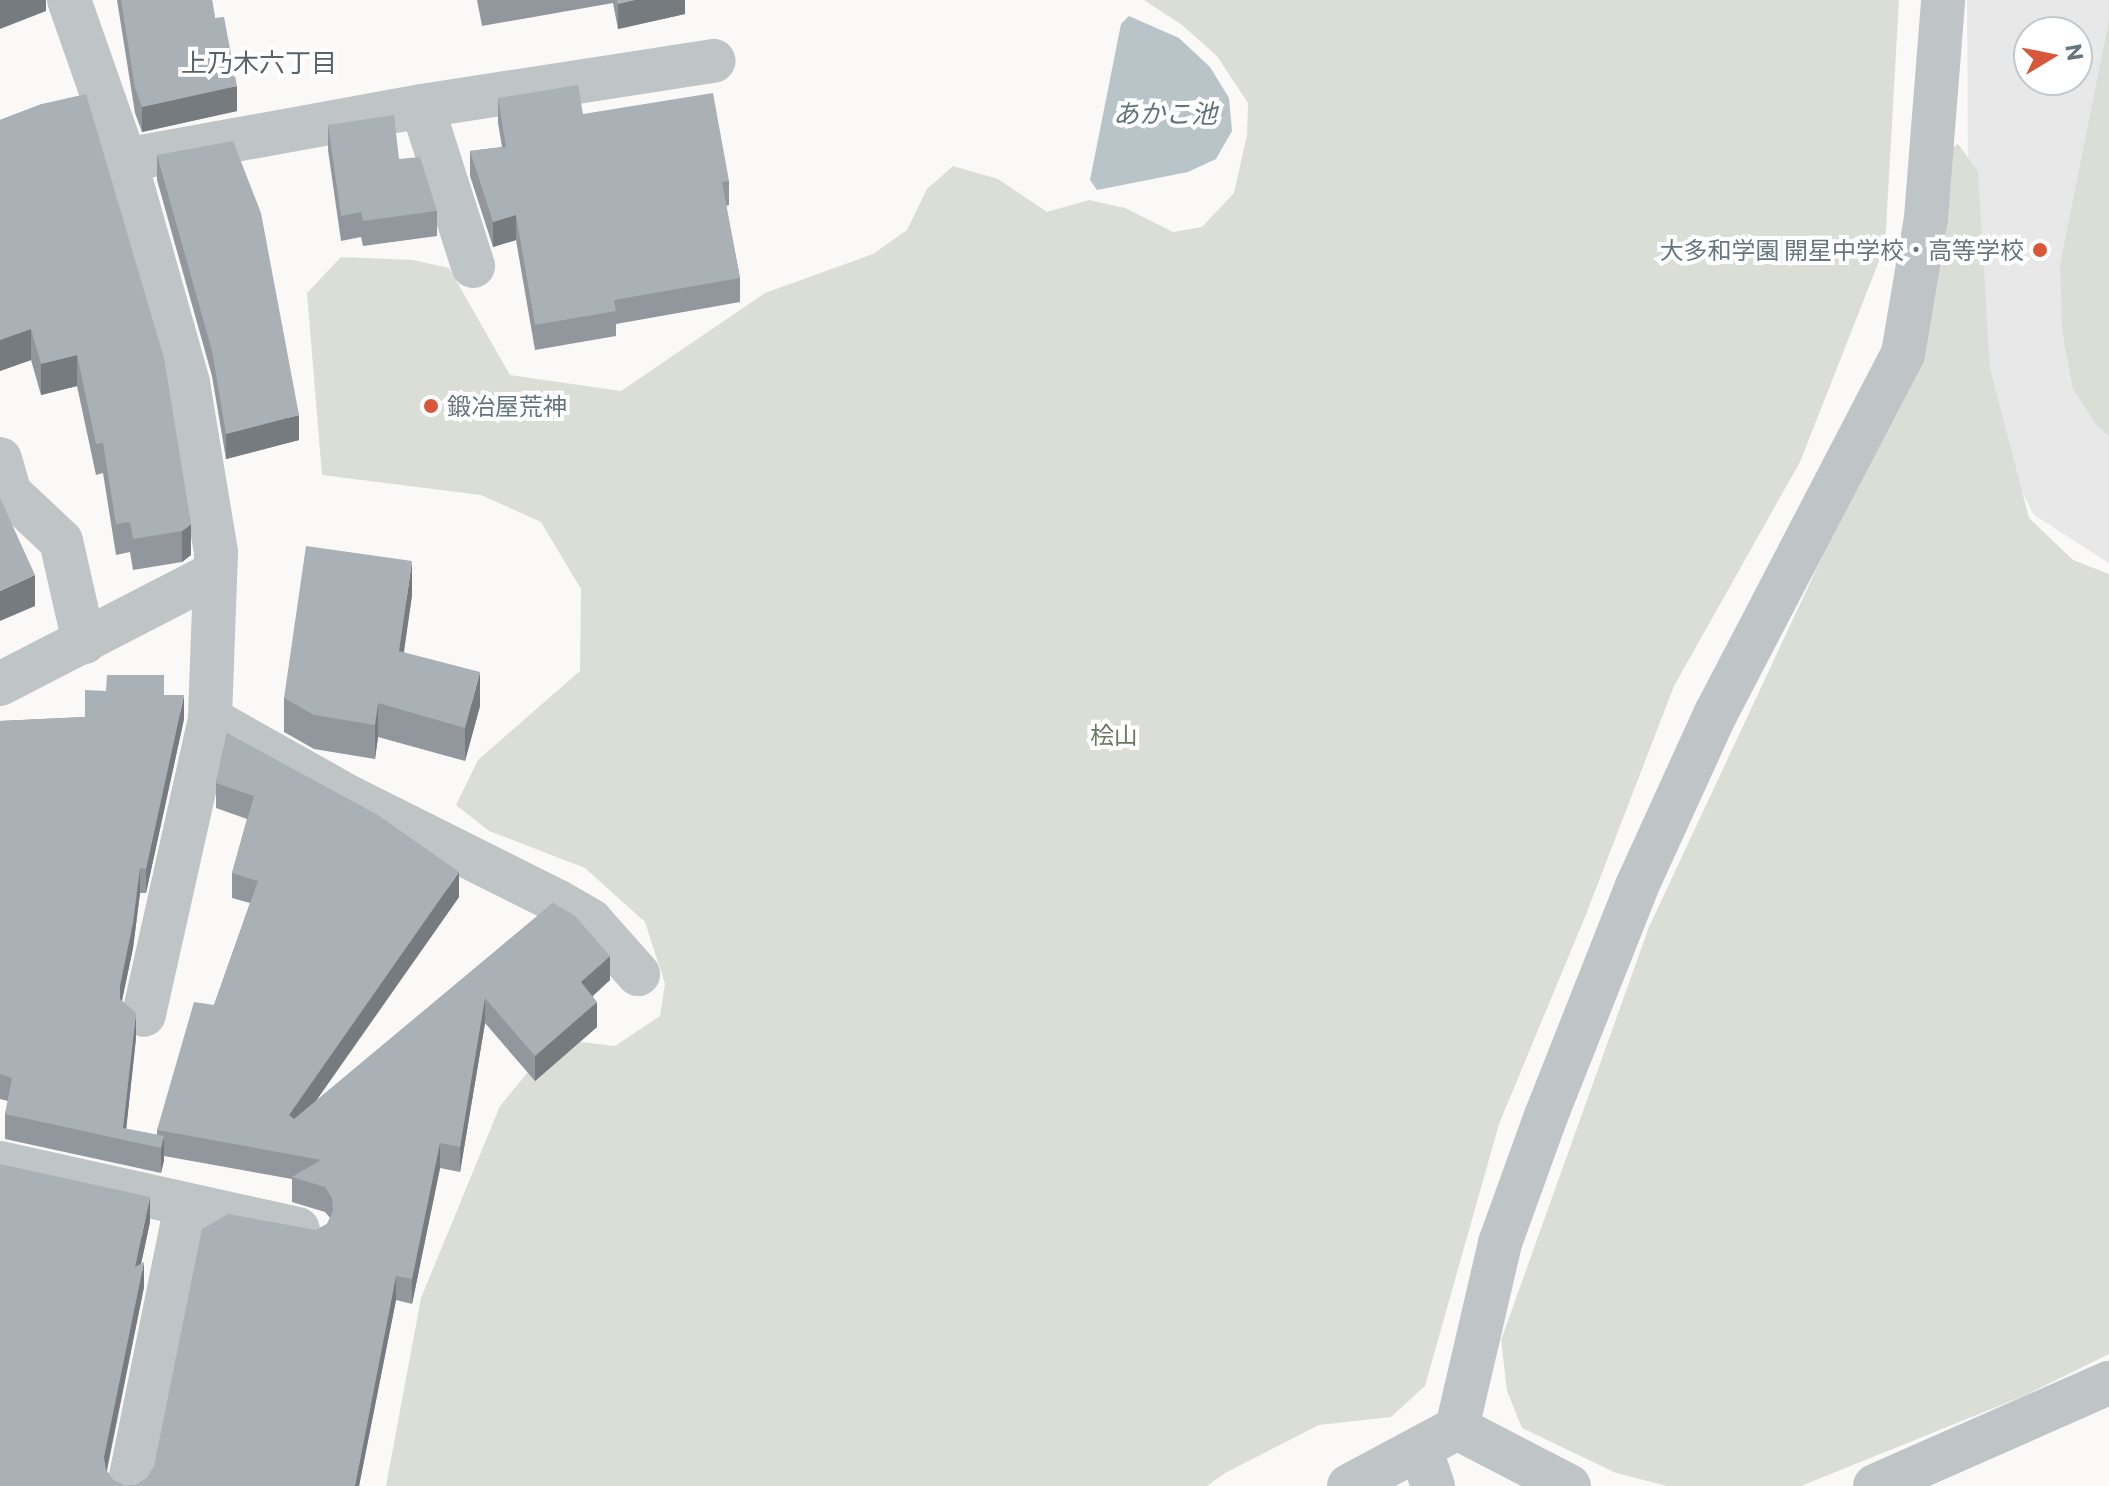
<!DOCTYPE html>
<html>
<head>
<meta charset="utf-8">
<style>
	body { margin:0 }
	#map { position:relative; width:2109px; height:1486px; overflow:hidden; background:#faf9f8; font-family:Commissioner,"Noto Sans JP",sans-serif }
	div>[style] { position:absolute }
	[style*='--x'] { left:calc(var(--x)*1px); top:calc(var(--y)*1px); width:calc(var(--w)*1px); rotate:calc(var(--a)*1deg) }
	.built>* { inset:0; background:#e8e8e8 }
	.green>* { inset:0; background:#daded7 }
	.water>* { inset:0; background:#b8c4c8 }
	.minor>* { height:44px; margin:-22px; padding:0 22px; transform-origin:22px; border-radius:22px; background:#bfc4c7 }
	.wall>* { inset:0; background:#91979d }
	.shaded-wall>* { inset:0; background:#767b7f }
	.building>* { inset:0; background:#a9b0b6 }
	.dots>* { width:22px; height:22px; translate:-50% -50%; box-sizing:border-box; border:4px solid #fff; border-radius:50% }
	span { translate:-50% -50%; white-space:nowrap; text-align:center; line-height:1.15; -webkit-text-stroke:8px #fff; paint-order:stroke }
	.poi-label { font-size:24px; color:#667680 }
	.right { translate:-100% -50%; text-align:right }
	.left { translate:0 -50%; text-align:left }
	.park-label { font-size:24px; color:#697965 }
	.neighbourhood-label { font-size:26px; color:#58646c }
	.water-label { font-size:26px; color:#61757a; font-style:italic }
	.north { position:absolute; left:2013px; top:16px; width:80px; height:80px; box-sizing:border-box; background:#fff; border:2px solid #c2c8cc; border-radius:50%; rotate:80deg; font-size:22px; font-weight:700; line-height:32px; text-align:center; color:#667680 }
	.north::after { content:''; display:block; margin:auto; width:28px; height:36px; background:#d8573a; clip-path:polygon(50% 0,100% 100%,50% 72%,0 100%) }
</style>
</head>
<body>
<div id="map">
	<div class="built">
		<i style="clip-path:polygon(evenodd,1967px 0,2109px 0,2109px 563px,2034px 515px,1986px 423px,1968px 177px,1967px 0,2029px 32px,2077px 32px,2077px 80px,2029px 80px,2029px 32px)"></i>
	</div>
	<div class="green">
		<i style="clip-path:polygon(1144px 0,1899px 0,1885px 246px,1800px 462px,1674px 686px,1585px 917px,1499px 1124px,1425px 1386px,1391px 1417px,1319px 1425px,1225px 1473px,1207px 1486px,386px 1486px,421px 1298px,500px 1106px,555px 1039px,615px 1046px,660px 1016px,665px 984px,645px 922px,585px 868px,489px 831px,456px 805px,478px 760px,580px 671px,581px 589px,541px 522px,481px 495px,322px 475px,307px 293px,341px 257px,413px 260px,449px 268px,510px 375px,621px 391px,765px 293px,873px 254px,907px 230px,927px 189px,953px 166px,998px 179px,1047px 212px,1089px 200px,1125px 208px,1173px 232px,1202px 227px,1234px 193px,1247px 135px,1248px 103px,1217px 56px,1182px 25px)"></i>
		<i style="clip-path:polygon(2109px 20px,2109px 436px,2097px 426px,2073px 389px,2062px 330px,2060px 265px)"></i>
		<i style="clip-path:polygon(1958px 144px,1978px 171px,1990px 368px,2029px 518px,2073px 560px,2109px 574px,2109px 1354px,2026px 1395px,1801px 1486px,1667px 1486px,1616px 1473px,1522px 1428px,1507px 1391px,1501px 1340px,1649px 927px,1882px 429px,1941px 154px)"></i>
	</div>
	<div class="water">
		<i style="clip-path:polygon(1129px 16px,1179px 38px,1210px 67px,1229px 98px,1232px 131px,1216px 159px,1188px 172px,1097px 190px,1090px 180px,1121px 24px)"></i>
	</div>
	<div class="minor">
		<i style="--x:69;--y:0;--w:170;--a:70.7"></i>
		<i style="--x:125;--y:160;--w:302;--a:-10.3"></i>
		<i style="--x:422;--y:106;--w:295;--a:-8.8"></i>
		<i style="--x:422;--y:106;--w:168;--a:72.3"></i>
		<i style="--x:125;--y:160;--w:232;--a:74.2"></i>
		<i style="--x:188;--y:383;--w:172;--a:80.6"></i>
		<i style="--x:216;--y:553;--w:166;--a:92.1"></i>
		<i style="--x:210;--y:719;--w:303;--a:102.6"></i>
		<i style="--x:0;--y:459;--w:35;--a:74"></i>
		<i style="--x:10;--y:493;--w:70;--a:43.3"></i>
		<i style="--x:61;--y:541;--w:104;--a:77.2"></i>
		<i style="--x:0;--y:684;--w:242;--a:-27.3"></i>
		<i style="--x:210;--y:719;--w:159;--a:29.3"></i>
		<i style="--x:349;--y:797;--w:233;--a:26.6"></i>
		<i style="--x:557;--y:901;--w:39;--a:30"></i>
		<i style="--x:591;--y:921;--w:71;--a:48.4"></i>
		<i style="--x:0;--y:1163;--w:305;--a:12.5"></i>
		<i style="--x:1457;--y:1428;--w:126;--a:27.4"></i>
		<i style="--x:1420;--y:1448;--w:40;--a:71.1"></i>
		<i style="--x:129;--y:1486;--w:287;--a:-78.5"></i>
		<i style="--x:1349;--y:1486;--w:123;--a:-28.2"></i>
		<i style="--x:1457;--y:1428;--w:190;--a:-76.9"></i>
		<i style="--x:1500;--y:1243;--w:135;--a:-70.1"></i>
		<i style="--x:1546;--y:1116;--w:247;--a:-68.4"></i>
		<i style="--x:1637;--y:886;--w:190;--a:-65.5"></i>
		<i style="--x:1716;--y:713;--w:405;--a:-62.5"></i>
		<i style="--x:1903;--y:354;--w:138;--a:-80.4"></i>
		<i style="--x:1926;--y:218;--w:219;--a:-85.5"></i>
		<i style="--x:1875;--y:1486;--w:256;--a:-23.8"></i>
	</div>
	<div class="wall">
		<i style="clip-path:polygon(117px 0,212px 0,215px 18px,237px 111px,142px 132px,135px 113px)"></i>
		<i style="clip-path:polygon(477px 0,685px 0,685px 14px,618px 29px,613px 3px,482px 26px)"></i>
		<i style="clip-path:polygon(498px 98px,583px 114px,729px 181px,729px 205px,726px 206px,740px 278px,740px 302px,616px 324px,616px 336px,535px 350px,516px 240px,493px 247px,470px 176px,470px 151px,502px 147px,498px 123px)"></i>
		<i style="clip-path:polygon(42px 104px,191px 555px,182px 562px,133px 570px,130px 552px,116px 555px,103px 473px,96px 475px,77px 386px,41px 395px,31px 360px,0 371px,0 120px)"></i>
		<i style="clip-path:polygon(328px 125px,399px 159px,437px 211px,437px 236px,363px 246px,361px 237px,341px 241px,328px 150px)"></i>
		<i style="clip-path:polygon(157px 155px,299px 440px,226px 459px,212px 376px,157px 180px)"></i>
		<i style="clip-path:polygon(412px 595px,404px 652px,480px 706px,465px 761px,378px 737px,375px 759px,314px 749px,284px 732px,284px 698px)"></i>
		<i style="clip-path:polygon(164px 695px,184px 719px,146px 893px,140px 893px,133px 948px,122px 1000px,136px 1038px,126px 1129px,157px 1135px,157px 1130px,214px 1005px,250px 903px,232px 898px,232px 873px,247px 819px,216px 808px,216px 783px,227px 733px,459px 897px,316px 1101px,553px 903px,610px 980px,593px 996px,597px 1027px,535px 1081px,485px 1023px,460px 1172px,440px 1168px,412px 1304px,396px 1300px,359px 1486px,0 1486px,150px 1222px,141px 1264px,144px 1287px,107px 1471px,113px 1480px,125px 1486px,136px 1485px,147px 1478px,316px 1230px,327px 1224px,330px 1218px,325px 1212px,292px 1202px,292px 1179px,164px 1156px,161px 1173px,5px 1139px,5px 1114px,8px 1101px,0 1099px,0 721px,85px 717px)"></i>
	</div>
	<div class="shaded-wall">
		<i style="clip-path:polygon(0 0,46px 0,46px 11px,0 29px)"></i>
		<i style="clip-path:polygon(635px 0,685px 0,685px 14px,618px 29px,618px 4px)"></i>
		<i style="clip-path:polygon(237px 86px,237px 111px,142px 132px,142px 107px)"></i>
		<i style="clip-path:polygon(516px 215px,516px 240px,493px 247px,493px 222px)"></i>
		<i style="clip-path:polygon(31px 329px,31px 360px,0 371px,0 340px)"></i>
		<i style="clip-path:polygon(77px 355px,77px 386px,41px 395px,41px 364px)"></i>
		<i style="clip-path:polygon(299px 415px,299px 440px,226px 459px,226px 434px)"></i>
		<i style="clip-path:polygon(191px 524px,191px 555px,182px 562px,182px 531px)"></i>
		<i style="clip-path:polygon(412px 561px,412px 595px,399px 684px,399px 651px)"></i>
		<i style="clip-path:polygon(35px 575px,35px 606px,0 621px,0 591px)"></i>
		<i style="clip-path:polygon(480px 672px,480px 706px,465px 761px,465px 728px)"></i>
		<i style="clip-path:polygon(184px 695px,184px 719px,146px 893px,146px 869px)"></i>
		<i style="clip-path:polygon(378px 703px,378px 737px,375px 759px,375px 725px)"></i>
		<i style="clip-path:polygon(140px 868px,140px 893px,133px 948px,120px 1010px,120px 986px)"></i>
		<i style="clip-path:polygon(459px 872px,459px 897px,289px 1139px,289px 1115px)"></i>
		<i style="clip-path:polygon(610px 956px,610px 980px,581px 1006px,581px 982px)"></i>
		<i style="clip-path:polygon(485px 998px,485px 1023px,460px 1172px,460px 1147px)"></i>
		<i style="clip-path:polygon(597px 1002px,597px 1027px,535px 1081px,535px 1056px)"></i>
		<i style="clip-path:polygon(136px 1013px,136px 1038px,125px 1140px,123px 1128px)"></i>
		<i style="clip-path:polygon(164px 1136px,164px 1161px,161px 1173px,161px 1148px)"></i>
		<i style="clip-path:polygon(440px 1143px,440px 1168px,412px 1304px,412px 1279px)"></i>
		<i style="clip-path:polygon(150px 1197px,150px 1222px,135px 1292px,135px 1267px)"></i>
		<i style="clip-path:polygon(144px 1262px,144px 1287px,104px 1482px,104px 1457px)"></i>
		<i style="clip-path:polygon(396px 1276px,396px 1300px,359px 1486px,355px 1486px)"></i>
	</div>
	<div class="building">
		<i style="clip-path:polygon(121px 0,212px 0,215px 18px,224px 17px,237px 86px,142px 107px,135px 88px)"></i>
		<i style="clip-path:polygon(617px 0,635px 0,618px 4px)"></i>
		<i style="clip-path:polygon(578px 85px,583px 114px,713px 93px,729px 181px,722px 182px,740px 278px,614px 300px,616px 311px,535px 325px,516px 215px,493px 222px,470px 151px,506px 147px,498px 98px)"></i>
		<i style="clip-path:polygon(86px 94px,164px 358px,191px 524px,182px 531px,133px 539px,130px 522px,116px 524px,103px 443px,96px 444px,77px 355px,41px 364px,31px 329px,0 340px,0 120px,42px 104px)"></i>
		<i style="clip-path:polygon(394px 115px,399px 159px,420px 157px,437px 211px,363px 221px,361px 212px,341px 216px,328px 125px)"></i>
		<i style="clip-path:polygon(233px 141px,261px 213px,299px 415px,226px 434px,212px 351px,157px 155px)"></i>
		<i style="clip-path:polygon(0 498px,35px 575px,0 591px)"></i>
		<i style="clip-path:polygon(306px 546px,412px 561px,399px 651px,480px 672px,465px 728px,378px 703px,375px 725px,314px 715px,284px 698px)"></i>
		<i style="clip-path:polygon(107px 675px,164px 675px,164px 695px,184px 695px,146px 869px,140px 868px,133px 923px,120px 986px,120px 999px,136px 1013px,123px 1128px,164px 1136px,161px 1148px,5px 1114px,12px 1078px,0 1074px,0 721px,85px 717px,85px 690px,106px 691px)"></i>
		<i style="clip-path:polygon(227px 733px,378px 815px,459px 872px,289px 1115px,294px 1119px,553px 903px,575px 916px,610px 956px,581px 982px,597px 1002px,535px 1056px,485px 998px,460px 1147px,440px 1143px,412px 1279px,396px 1276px,355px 1486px,0 1486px,0 1164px,150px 1197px,135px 1267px,144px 1262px,104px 1457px,106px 1470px,113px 1480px,125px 1486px,136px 1485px,147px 1478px,154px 1466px,202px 1229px,228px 1214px,316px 1230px,327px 1224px,333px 1211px,332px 1198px,325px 1187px,292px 1177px,321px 1160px,157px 1130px,194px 1002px,214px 1005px,258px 881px,232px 873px,254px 796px,216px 783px)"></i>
	</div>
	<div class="dots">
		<i style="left:2040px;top:250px;background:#d8573a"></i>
		<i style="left:431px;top:406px;background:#d8573a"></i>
	</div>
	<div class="poi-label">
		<span class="right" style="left:2024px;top:250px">大多和学園 開星中学校・高等学校</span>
		<span class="left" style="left:447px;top:406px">鍛冶屋荒神</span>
	</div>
	<div class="park-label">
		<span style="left:1114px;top:735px">桧山</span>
	</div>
	<div class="neighbourhood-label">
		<span style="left:259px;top:62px">上乃木六丁目</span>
	</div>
	<div class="water-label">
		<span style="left:1165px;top:113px">あかこ池</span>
	</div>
	<div class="north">N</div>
</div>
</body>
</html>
